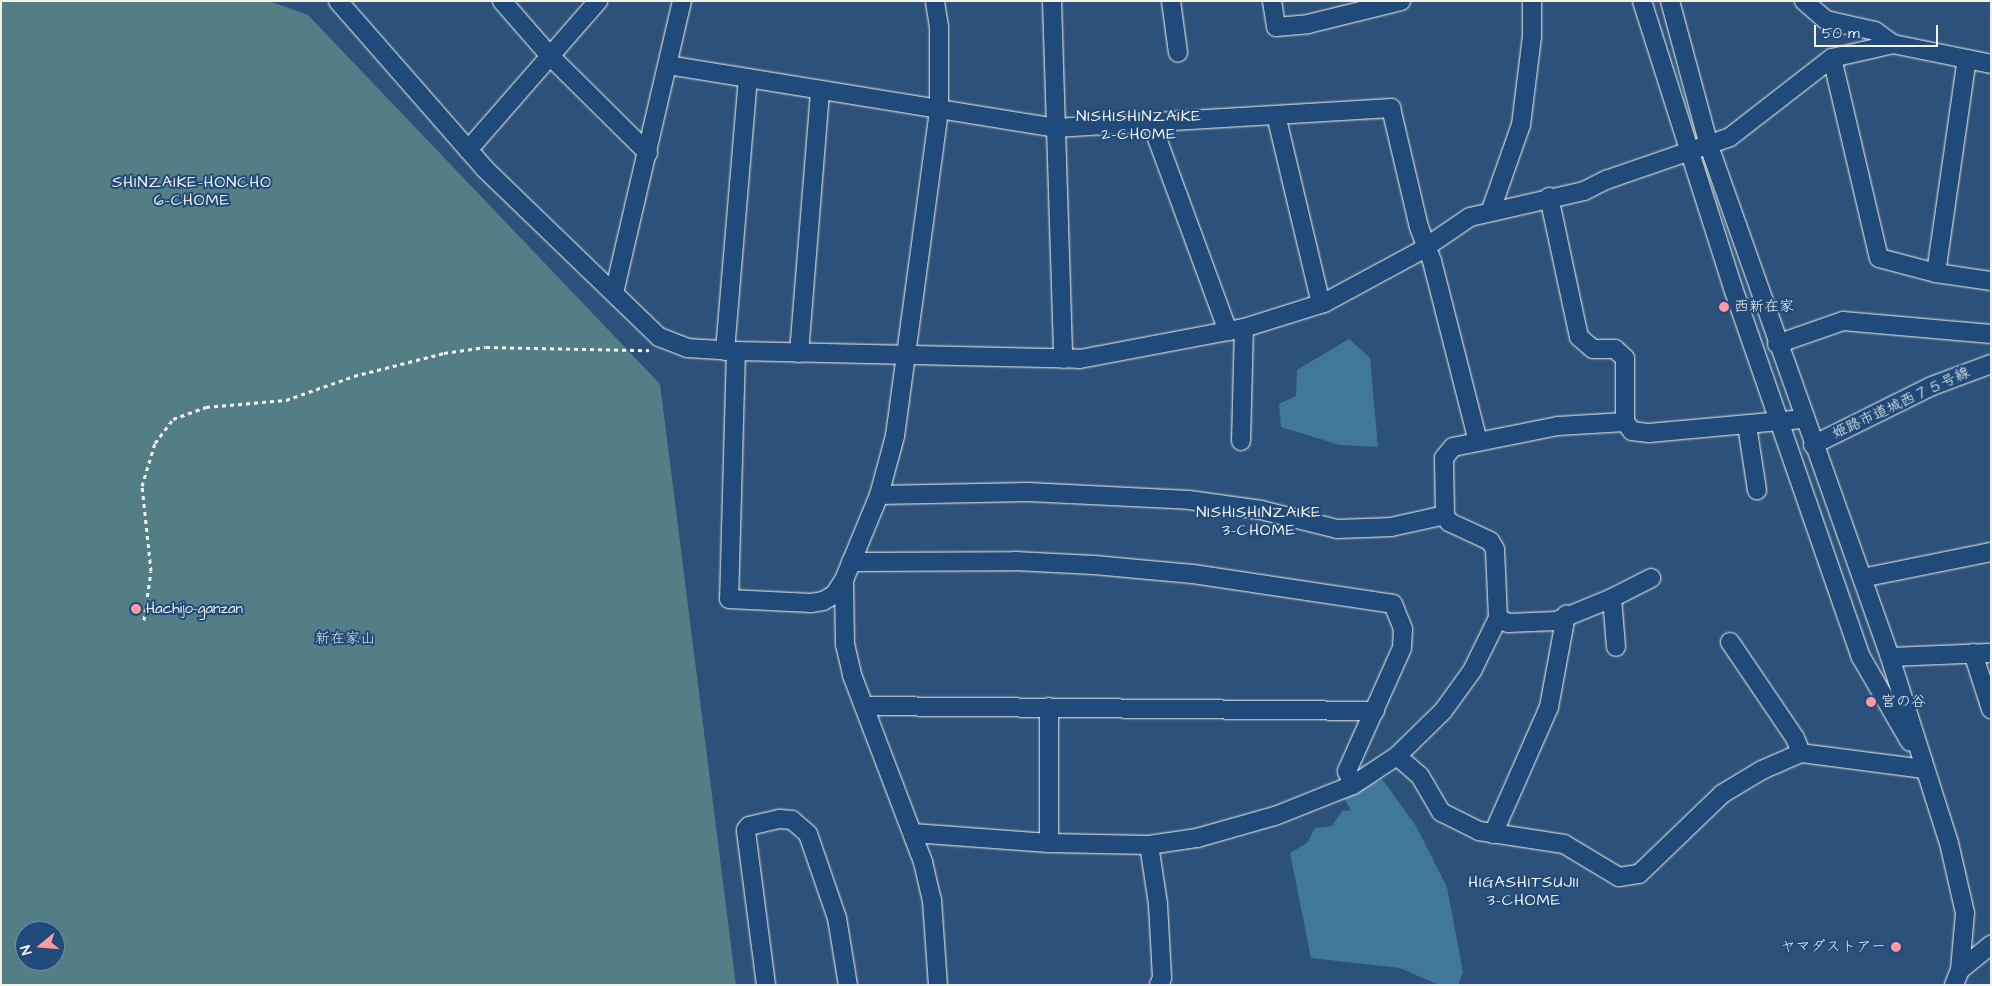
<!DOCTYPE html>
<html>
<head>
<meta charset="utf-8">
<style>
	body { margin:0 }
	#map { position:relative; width:1992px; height:986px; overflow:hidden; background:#2c517b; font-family:"Architects Daughter","Klee One",sans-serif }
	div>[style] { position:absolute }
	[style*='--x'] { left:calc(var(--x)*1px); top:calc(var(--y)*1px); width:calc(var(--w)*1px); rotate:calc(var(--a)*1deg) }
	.green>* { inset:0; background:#547e86 }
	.water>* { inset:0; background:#40789b }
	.path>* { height:3px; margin-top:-1.5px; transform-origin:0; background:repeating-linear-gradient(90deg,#f4f1e8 0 4px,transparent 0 8px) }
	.roads { filter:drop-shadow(0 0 1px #f4f1e8) drop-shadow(0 0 1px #f4f1e8) }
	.minor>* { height:18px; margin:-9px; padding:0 9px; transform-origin:9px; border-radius:9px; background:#1f4a7a }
	.dots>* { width:14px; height:14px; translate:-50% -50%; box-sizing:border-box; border:2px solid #1f4a7a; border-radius:50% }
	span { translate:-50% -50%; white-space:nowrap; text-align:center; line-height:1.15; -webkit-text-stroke:4px #1f4a7a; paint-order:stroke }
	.poi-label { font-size:15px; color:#f4f1e8 }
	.left { translate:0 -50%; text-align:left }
	.right { translate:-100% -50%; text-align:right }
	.street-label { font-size:15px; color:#f4f1e8 }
	.park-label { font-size:15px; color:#dce0d9 }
	.neighbourhood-label { font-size:16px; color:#f4f1e8; letter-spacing:1px }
	.frame { position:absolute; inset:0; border:2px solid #f4f1e8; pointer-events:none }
	.north { position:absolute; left:15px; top:921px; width:50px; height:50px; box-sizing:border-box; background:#1f4a7a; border:1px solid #748da6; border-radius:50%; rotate:253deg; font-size:14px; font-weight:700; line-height:20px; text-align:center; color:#f4f1e8 }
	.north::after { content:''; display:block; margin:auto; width:18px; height:22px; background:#ff9aa2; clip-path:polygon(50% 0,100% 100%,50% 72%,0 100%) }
	.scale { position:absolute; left:1814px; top:25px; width:124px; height:22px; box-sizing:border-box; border:2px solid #f4f1e8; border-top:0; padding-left:6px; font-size:15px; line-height:18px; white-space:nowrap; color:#f4f1e8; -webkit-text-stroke:4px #1f4a7a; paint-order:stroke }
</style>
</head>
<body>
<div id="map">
	<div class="green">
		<i style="clip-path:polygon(evenodd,1px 1px,269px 1px,308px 15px,660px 384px,736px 985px,1px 985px,1px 1px,25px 931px,55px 931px,55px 961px,25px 961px,25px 931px)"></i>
	</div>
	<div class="water">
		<i style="clip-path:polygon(1349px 339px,1370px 358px,1378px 447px,1340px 445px,1281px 427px,1279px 404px,1296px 396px,1297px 370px)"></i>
		<i style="clip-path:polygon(1382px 779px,1416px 826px,1447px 887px,1463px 972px,1458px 985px,1439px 985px,1400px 968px,1311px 958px,1290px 853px,1307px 843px,1315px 828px,1332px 826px,1342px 811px,1351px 810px,1344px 798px)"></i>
	</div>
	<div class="path">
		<i style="--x:144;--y:620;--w:49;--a:-81.9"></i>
		<i style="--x:151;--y:571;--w:85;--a:-96"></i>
		<i style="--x:142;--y:486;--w:45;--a:-73.2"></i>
		<i style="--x:155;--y:443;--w:30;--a:-53"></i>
		<i style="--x:173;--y:419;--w:35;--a:-20"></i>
		<i style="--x:206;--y:407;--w:80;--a:-5"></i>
		<i style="--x:286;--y:400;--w:72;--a:-19.4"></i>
		<i style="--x:354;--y:376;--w:93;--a:-14.3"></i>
		<i style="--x:444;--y:353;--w:42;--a:-8.1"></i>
		<i style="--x:486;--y:347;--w:163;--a:1.1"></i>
	</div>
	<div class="roads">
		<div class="minor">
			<i style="--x:338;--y:1;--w:223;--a:48.8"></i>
			<i style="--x:485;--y:169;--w:242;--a:44"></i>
			<i style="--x:659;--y:337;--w:30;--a:21"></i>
			<i style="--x:687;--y:348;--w:49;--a:3.5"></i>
			<i style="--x:736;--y:351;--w:344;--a:1.3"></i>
			<i style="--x:1080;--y:359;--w:167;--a:-10.7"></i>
			<i style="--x:1244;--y:328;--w:84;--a:-17.4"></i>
			<i style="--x:1324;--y:303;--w:109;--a:-28.4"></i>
			<i style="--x:1420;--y:251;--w:60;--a:-34.2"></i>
			<i style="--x:1470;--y:217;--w:117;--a:-12.8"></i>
			<i style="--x:1584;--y:191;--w:25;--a:-27"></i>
			<i style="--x:1606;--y:180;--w:131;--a:-19.1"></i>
			<i style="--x:1730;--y:137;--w:129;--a:-37.8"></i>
			<i style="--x:1832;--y:58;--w:63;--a:-12.9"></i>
			<i style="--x:1893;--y:44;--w:100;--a:11.5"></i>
			<i style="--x:502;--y:1;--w:73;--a:48.9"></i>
			<i style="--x:550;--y:56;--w:138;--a:44.7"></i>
			<i style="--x:1052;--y:1;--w:358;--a:88.2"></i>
			<i style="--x:1171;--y:1;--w:52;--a:82.3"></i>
			<i style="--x:1272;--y:1;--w:26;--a:81"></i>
			<i style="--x:1276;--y:27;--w:32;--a:-5"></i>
			<i style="--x:1308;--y:24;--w:96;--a:-13.9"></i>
			<i style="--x:1642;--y:1;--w:301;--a:72.4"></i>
			<i style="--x:1733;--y:288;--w:391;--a:70.9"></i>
			<i style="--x:1861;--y:657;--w:98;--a:60"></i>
			<i style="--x:1670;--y:1;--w:150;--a:74.9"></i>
			<i style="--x:1709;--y:146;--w:539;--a:70.49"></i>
			<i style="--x:1889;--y:654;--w:198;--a:72.4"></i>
			<i style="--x:1949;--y:843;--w:72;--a:77.1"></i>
			<i style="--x:1965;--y:913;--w:57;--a:95"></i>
			<i style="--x:1960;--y:970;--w:16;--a:112"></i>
			<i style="--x:1804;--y:1;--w:29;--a:41"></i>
			<i style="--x:1826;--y:20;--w:50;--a:12.7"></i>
			<i style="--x:1875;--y:31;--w:22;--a:36"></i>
			<i style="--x:1832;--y:58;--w:205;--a:76.8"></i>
			<i style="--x:1879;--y:258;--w:59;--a:14.7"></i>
			<i style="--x:1936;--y:273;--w:56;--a:8.3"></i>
			<i style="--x:668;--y:65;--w:393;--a:9.2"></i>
			<i style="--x:1056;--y:128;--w:336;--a:-3.4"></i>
			<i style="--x:1391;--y:108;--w:122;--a:76.8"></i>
			<i style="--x:1419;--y:227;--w:36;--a:69"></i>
			<i style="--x:1432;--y:261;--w:186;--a:75.7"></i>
			<i style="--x:1276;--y:115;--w:194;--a:76.6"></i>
			<i style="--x:1151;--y:122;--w:223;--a:69.8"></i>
			<i style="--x:468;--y:150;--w:198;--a:-48.9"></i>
			<i style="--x:1549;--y:197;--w:143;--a:77.9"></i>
			<i style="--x:1579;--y:337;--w:18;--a:41"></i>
			<i style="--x:1593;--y:349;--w:22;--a:0"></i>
			<i style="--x:1615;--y:349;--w:13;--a:42"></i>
			<i style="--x:1625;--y:358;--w:64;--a:90"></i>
			<i style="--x:1491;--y:210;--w:90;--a:-70.6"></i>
			<i style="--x:1521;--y:125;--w:89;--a:-82.9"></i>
			<i style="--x:1532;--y:37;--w:36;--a:-90"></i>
			<i style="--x:1936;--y:273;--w:216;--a:-81.8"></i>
			<i style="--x:614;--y:293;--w:300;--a:-76.9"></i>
			<i style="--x:1777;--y:344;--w:70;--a:-19.2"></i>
			<i style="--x:1843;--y:321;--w:149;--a:5"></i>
			<i style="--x:725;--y:351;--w:274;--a:-85.2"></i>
			<i style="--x:736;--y:351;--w:248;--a:91.6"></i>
			<i style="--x:729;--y:599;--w:82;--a:2.8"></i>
			<i style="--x:811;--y:603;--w:12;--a:-9"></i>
			<i style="--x:823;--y:601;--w:13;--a:-29"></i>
			<i style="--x:834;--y:595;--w:18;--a:-56"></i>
			<i style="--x:844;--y:580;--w:92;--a:-67.6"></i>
			<i style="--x:879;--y:495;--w:61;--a:-74.8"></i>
			<i style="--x:895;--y:436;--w:330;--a:-82.3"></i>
			<i style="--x:939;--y:109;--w:82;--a:-90"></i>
			<i style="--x:939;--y:27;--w:26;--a:-99"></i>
			<i style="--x:799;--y:353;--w:264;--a:-85.4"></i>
			<i style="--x:1747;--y:425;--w:66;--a:81.3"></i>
			<i style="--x:1241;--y:441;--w:113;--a:-88.5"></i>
			<i style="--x:1813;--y:445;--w:133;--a:-26.4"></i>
			<i style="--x:1932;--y:386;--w:63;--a:-20.4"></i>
			<i style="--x:879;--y:495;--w:149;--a:-1.2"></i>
			<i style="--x:1028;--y:492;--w:161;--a:2.8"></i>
			<i style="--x:1189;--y:500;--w:73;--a:7.9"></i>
			<i style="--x:1261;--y:510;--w:78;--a:14"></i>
			<i style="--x:1337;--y:529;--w:54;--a:-2.1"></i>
			<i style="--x:1391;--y:527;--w:55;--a:-12.5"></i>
			<i style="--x:851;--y:562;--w:164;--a:-0.3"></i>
			<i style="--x:1015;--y:561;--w:79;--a:2.9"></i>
			<i style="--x:1094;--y:565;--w:99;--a:5.2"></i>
			<i style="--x:1193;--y:574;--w:202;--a:8.5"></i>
			<i style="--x:1393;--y:604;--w:27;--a:68"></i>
			<i style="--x:1403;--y:629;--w:19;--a:93"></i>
			<i style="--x:1402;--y:648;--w:135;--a:114.1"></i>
			<i style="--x:1347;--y:771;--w:15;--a:67"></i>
			<i style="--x:1862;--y:578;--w:132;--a:-11.4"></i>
			<i style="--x:844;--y:581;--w:63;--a:89.1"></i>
			<i style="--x:845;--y:644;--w:32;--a:77"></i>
			<i style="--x:852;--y:675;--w:200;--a:69.2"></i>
			<i style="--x:923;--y:862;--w:39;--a:77"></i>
			<i style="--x:932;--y:900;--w:85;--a:86"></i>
			<i style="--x:1612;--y:598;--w:49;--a:85.3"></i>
			<i style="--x:1498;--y:618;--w:11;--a:27"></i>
			<i style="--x:1508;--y:623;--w:48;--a:-2.4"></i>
			<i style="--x:1556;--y:621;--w:61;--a:-22.3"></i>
			<i style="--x:1612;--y:598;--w:44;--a:-27.1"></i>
			<i style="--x:1730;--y:642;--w:116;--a:55.9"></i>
			<i style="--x:1795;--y:738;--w:16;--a:68"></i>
			<i style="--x:1973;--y:653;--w:59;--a:72.2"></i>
			<i style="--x:1890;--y:657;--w:99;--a:-2.3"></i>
			<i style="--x:865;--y:706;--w:510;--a:0.56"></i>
			<i style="--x:1397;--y:756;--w:30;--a:41"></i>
			<i style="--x:1420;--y:776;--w:42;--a:59.7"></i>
			<i style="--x:1441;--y:812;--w:42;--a:26.6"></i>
			<i style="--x:1479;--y:831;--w:86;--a:8.7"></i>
			<i style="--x:1564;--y:844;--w:64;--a:31"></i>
			<i style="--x:1619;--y:877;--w:20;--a:-9"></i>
			<i style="--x:1639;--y:874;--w:115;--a:-43.9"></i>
			<i style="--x:1722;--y:794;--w:47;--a:-31"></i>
			<i style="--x:1762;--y:770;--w:43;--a:-23.6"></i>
			<i style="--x:1801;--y:753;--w:125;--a:7.4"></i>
			<i style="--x:913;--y:833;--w:136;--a:4.2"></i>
			<i style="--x:1049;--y:843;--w:100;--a:1.1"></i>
			<i style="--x:1149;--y:845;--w:49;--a:-8.3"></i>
			<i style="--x:1197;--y:838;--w:81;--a:-15.8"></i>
			<i style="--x:1275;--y:816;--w:84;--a:-21.7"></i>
			<i style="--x:1353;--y:785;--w:53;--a:-33.4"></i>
			<i style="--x:1397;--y:756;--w:64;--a:-44.4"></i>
			<i style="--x:1443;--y:711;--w:49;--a:-54.1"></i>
			<i style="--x:1472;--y:671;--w:59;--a:-63.9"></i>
			<i style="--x:1498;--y:618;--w:69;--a:-92.5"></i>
			<i style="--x:1495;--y:549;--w:9;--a:-122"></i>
			<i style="--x:1490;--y:541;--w:45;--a:-155.1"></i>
			<i style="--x:1449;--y:522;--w:8;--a:-120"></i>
			<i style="--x:1445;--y:515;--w:57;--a:-91"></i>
			<i style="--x:1444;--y:458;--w:14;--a:-51"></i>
			<i style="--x:1453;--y:447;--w:107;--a:-11.3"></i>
			<i style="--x:1558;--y:426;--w:67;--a:-3.4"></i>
			<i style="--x:1625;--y:422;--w:11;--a:52"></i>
			<i style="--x:1632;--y:431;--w:17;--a:7"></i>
			<i style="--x:1649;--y:433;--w:156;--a:-5.2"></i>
			<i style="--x:1493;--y:834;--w:139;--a:-66.2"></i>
			<i style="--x:1549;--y:707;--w:94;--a:-79.5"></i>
			<i style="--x:1049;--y:843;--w:136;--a:-90"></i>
			<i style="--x:1149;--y:845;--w:60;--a:81.3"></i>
			<i style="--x:1158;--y:904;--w:74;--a:86.9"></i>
			<i style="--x:1162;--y:978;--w:8;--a:113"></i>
			<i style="--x:1960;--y:970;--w:40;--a:-39"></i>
			<i style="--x:766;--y:985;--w:156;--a:-97.4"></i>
			<i style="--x:746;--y:830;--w:5;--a:-53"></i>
			<i style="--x:749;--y:826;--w:32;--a:-13"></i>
			<i style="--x:780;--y:819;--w:12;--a:5"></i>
			<i style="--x:792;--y:820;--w:21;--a:41"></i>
			<i style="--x:808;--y:834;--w:89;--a:71"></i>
			<i style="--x:837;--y:918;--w:68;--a:80.7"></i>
		</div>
	</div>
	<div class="dots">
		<i style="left:1724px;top:307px;background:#ff9aa2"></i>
		<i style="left:136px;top:609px;background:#ff9aa2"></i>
		<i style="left:1871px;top:702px;background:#ff9aa2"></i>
		<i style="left:1896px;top:947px;background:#ff9aa2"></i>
	</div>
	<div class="poi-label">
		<span class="left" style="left:1734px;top:307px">西新在家</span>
		<span class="left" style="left:146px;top:609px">Hachijo-ganzan</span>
		<span class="left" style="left:1881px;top:702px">宮の谷</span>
		<span class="right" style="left:1886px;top:947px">ヤマダストアー</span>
	</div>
	<div class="street-label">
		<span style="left:1901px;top:403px;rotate:-25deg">姫路市道城西７５号線</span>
	</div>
	<div class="park-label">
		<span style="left:345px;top:639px">新在家山</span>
	</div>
	<div class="neighbourhood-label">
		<span style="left:1139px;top:125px">NISHISHINZAIKE<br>2-CHOME</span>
		<span style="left:192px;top:191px">SHINZAIKE-HONCHO<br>6-CHOME</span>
		<span style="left:1259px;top:521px">NISHISHINZAIKE<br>3-CHOME</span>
		<span style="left:1524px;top:891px">HIGASHITSUJII<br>3-CHOME</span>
	</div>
	<div class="frame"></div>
	<div class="north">N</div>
	<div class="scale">50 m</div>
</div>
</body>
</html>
